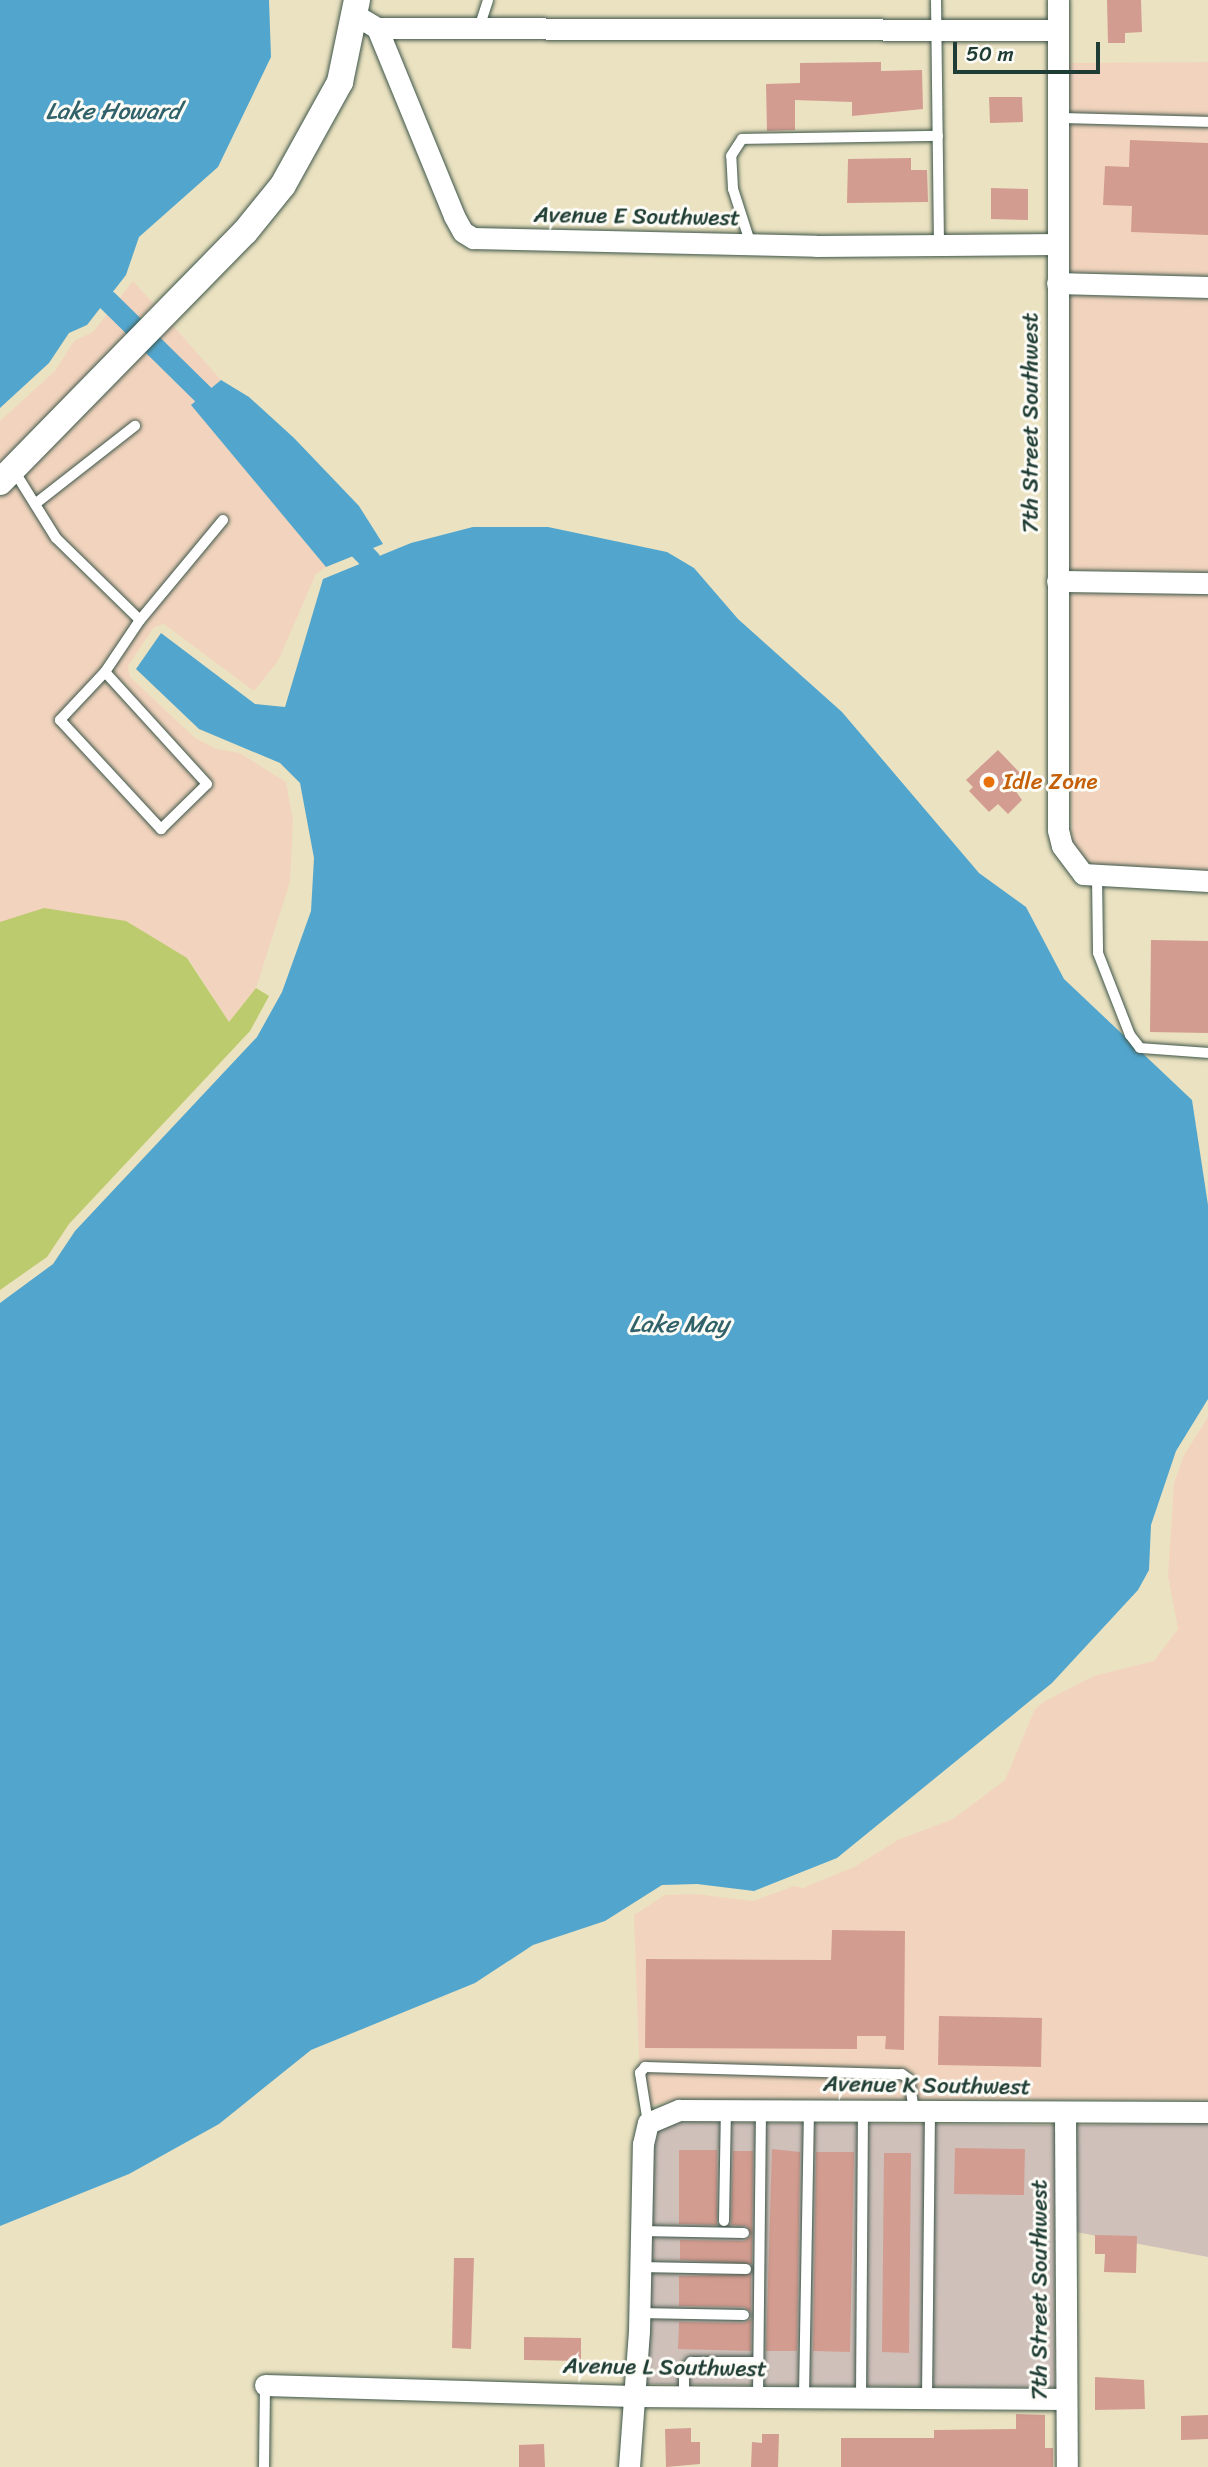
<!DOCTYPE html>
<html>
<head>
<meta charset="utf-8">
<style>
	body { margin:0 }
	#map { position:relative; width:1208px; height:2467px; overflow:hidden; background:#ebe2c1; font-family:Sriracha,sans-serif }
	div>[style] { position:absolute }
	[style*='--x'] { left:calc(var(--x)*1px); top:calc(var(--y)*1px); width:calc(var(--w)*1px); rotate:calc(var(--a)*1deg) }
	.built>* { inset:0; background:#f2d4be }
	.industrial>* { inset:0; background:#cfc0ba }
	.green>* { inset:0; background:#bccb6d }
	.water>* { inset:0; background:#52a6ce }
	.canal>* { height:21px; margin:-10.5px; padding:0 10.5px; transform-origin:10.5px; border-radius:10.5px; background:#52a6ce }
	.building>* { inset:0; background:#d39c90 }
	.roads { filter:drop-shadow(0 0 2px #3e5649) drop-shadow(0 0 2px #3e5649) }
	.service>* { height:10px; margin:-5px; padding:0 5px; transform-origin:5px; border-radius:5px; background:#fff }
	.minor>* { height:21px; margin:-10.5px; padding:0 10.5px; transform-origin:10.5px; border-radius:10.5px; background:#fff }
	.tertiary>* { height:26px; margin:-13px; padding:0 13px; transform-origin:13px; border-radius:13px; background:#fff }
	.dots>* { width:19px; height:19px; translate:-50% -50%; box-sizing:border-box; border:4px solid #fdfcf7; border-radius:50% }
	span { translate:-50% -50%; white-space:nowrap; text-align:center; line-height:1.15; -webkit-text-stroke:6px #fdfcf7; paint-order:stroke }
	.street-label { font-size:23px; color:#1f3d34 }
	.food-label { font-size:23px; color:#c56008 }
	.left { translate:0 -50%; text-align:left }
	.water-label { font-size:24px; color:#31626a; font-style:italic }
	.scale { position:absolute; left:953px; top:42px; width:147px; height:32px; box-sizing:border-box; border:4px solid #1f3d34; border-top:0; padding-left:9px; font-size:21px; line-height:24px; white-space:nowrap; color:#1f3d34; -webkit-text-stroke:5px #fdfcf7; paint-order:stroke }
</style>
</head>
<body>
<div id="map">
	<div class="built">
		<i style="clip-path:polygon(1208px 62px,1208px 276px,1067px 272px,1068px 63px)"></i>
		<i style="clip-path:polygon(133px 281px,154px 304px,0 467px,0 421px,55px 371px,74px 341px,93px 332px)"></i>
		<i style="clip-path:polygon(1067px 295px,1208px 299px,1208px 572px,1067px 570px)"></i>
		<i style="clip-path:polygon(169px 321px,221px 380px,192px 405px,326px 567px,316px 574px,278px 661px,254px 691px,164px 624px,154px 627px,128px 666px,130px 677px,195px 738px,217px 749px,240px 753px,286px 782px,293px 821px,290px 882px,256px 988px,229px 1022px,188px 958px,0 922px,0 498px)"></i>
		<i style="clip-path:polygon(1067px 593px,1208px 594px,1208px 870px,1098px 866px,1084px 860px,1072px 841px)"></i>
		<i style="clip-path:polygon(1208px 1417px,1208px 2100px,679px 2099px,646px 2107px,641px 2114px,634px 1915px,665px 1895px,696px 1894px,753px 1901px,794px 1886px,803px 1888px,854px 1867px,898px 1840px,953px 1819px,1005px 1780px,1035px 1709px,1045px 1701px,1094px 1676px,1154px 1661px,1178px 1629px,1168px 1576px,1174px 1483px,1184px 1455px)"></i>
	</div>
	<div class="industrial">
		<i style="clip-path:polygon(678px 2122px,1055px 2125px,1055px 2388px,645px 2384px,653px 2138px,655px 2132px)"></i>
		<i style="clip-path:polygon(1208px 2123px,1208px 2257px,1076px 2232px,1076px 2125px)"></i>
	</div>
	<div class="green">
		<i style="clip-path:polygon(44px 908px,126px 921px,187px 958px,229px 1022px,256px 988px,269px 996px,250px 1031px,69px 1224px,47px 1257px,0 1290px,0 922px)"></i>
	</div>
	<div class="water">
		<i style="clip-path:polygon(0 0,269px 0,271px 57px,218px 167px,139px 237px,126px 275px,87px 325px,69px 333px,49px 363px,0 408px)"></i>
		<i style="clip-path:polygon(221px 380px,249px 397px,294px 438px,359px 506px,383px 544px,326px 567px,191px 405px)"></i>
		<i style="clip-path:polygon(473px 527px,548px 527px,667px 552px,694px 568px,738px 619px,842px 712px,979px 873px,1026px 907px,1064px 979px,1192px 1100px,1208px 1205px,1208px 1399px,1176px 1451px,1151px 1525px,1149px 1570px,1138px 1590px,1052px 1683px,837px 1858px,754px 1891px,697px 1884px,662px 1885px,605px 1921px,533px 1945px,475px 1983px,311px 2050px,219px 2124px,129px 2174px,0 2226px,0 1303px,53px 1264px,75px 1231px,257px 1037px,282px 992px,311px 911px,314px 858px,300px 783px,280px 763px,199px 729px,136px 669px,161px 633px,255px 704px,285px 707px,323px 579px,411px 543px)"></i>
	</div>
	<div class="canal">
		<i style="--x:107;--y:300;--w:163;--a:44.5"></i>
		<i style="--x:343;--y:532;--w:39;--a:46"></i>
	</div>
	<div class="building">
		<i style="clip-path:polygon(1107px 0,1141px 0,1142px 32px,1125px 33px,1125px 43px,1108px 43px)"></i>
		<i style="clip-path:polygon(881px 62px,881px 71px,922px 70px,923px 109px,852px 116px,852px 102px,795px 100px,795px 130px,767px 131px,766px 84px,800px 83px,800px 63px)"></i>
		<i style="clip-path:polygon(989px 97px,1022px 97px,1023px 122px,990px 123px)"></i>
		<i style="clip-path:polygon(1130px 140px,1208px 143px,1208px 235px,1131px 232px,1132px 206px,1103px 205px,1105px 166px,1129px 167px)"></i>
		<i style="clip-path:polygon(911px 158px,911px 170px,927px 170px,928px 202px,847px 203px,848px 159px)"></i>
		<i style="clip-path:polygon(991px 188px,1028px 189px,1028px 220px,991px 219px)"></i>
		<i style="clip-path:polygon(998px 750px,1020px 773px,1010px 783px,1022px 800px,1008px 814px,998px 804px,989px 812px,969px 791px,973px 787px,966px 780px)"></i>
		<i style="clip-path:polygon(1151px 940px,1208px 941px,1208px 1033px,1150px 1032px)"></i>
		<i style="clip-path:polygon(832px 1930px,905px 1931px,904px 2050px,885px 2049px,886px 2036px,857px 2036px,857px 2049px,645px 2048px,646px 1959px,831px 1960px)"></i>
		<i style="clip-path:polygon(939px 2016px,1042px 2018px,1041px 2067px,938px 2065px)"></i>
		<i style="clip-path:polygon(955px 2148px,1025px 2149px,1024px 2195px,954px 2194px)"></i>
		<i style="clip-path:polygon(772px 2149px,800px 2152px,797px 2351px,766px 2351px)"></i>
		<i style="clip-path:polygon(679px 2150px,717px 2150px,717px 2225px,679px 2224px)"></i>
		<i style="clip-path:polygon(733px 2151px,753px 2151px,752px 2264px,680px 2260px,680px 2240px,744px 2241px,751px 2236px,747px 2226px,731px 2225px)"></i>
		<i style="clip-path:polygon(816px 2152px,854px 2152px,850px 2352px,813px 2351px)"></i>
		<i style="clip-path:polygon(884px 2153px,911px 2153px,909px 2353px,882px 2352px)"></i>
		<i style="clip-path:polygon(1095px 2235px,1137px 2236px,1136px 2273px,1104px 2272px,1105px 2254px,1095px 2254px)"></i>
		<i style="clip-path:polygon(454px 2258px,474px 2258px,471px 2349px,452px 2348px)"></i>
		<i style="clip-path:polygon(751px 2274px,751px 2312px,744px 2307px,679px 2306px,679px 2276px)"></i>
		<i style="clip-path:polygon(751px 2319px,751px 2351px,678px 2349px,679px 2322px,744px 2323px)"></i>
		<i style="clip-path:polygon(524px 2337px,581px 2338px,581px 2361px,524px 2360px)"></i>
		<i style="clip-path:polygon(1095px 2377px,1144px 2380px,1145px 2409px,1095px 2410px)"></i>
		<i style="clip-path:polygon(1016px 2414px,1045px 2415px,1045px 2448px,1053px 2448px,1053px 2467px,841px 2467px,841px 2438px,934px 2438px,934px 2430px,1016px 2429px)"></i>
		<i style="clip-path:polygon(1208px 2415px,1208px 2439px,1181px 2440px,1181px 2416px)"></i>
		<i style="clip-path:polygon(691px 2428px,691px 2442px,700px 2442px,700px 2464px,666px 2467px,665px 2429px)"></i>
		<i style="clip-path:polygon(762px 2434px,779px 2434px,778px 2467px,751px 2467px,752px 2442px,762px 2443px)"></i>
		<i style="clip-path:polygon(544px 2444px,545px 2467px,519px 2467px,519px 2445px)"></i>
	</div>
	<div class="roads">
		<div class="service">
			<i style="--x:936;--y:0;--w:246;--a:89.3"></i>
			<i style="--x:479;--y:28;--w:29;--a:-72"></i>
			<i style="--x:1058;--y:118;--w:150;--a:1.5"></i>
			<i style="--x:751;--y:245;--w:59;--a:-107.8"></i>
			<i style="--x:733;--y:189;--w:33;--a:-93"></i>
			<i style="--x:731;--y:156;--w:20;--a:-57"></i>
			<i style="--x:742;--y:139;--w:196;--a:-0.9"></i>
			<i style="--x:13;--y:469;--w:81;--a:58.1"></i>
			<i style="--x:56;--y:538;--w:117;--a:44.3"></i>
			<i style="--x:140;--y:620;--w:130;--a:-50.3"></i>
			<i style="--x:35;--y:504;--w:127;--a:-38"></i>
			<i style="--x:105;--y:672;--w:66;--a:133.2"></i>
			<i style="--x:60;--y:720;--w:149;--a:47.2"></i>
			<i style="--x:161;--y:829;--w:64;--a:-44.4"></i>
			<i style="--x:207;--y:784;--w:151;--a:-132.3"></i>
			<i style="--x:105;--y:672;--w:63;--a:-56.1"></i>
			<i style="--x:1097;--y:877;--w:76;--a:89.2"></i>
			<i style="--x:1098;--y:953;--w:88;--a:68.7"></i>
			<i style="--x:1130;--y:1035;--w:16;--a:52"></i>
			<i style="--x:1140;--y:1048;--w:68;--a:4.2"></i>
			<i style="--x:648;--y:2123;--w:51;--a:-99.1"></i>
			<i style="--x:640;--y:2073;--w:8;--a:-50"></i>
			<i style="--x:645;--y:2067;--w:257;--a:1.6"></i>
			<i style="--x:902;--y:2074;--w:9;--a:36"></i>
			<i style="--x:909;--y:2079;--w:33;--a:81"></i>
			<i style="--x:724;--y:2221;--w:111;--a:-89"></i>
			<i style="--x:641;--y:2231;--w:103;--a:1.1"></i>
			<i style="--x:639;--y:2267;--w:107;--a:1.1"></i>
			<i style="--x:639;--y:2313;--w:105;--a:1.1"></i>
			<i style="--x:684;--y:2396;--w:26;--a:-90"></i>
			<i style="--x:684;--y:2370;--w:11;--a:-49"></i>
			<i style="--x:691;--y:2362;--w:68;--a:0"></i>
			<i style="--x:758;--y:2396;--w:286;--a:-89.4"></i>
			<i style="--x:804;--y:2396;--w:285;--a:-89"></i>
			<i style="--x:861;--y:2397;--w:286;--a:-89.6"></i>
			<i style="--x:927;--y:2397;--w:284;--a:-89.4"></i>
			<i style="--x:264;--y:2467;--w:82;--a:-89.3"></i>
		</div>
		<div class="minor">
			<i style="--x:1058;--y:0;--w:830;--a:90"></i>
			<i style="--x:1058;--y:830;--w:16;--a:76"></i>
			<i style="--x:1062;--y:846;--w:35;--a:53"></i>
			<i style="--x:1083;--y:874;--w:125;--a:3.2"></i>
			<i style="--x:357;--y:16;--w:23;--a:31"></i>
			<i style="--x:377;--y:28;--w:203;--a:67.7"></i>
			<i style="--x:454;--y:216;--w:18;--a:61"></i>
			<i style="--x:463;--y:232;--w:12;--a:31"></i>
			<i style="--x:473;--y:238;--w:343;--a:1.3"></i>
			<i style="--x:816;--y:246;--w:241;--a:-0.5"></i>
			<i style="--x:377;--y:28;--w:681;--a:0.17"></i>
			<i style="--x:1057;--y:283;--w:151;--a:1.5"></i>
			<i style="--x:1057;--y:581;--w:151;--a:0.8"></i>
			<i style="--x:1065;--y:2113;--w:354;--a:89.7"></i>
			<i style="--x:265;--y:2385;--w:368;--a:1.7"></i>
			<i style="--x:633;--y:2396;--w:432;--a:0.4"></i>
			<i style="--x:629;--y:2467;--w:136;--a:-85.8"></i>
			<i style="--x:639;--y:2331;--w:187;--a:-88.8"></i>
			<i style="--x:643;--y:2144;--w:22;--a:-77"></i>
			<i style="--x:648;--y:2123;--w:34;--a:-23"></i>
			<i style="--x:679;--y:2110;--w:529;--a:0.22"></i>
		</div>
		<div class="tertiary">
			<i style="--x:0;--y:482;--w:350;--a:-45.6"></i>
			<i style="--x:245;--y:232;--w:60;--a:-51"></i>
			<i style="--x:283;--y:185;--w:118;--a:-61"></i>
			<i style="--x:340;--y:82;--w:84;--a:-78.3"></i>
		</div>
	</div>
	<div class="dots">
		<i style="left:989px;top:782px;background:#e8710a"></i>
	</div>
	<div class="street-label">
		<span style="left:637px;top:217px;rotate:1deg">Avenue E Southwest</span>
		<span style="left:1031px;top:423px;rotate:-90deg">7th Street Southwest</span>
		<span style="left:927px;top:2086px;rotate:1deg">Avenue K Southwest</span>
		<span style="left:1040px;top:2290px;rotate:-90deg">7th Street Southwest</span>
		<span style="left:665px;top:2368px;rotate:1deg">Avenue L Southwest</span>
	</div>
	<div class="food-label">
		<span class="left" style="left:1003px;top:782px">Idle Zone</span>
	</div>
	<div class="water-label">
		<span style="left:113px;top:112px">Lake Howard</span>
		<span style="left:679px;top:1325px">Lake May</span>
	</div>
	<div class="scale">50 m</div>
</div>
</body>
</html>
